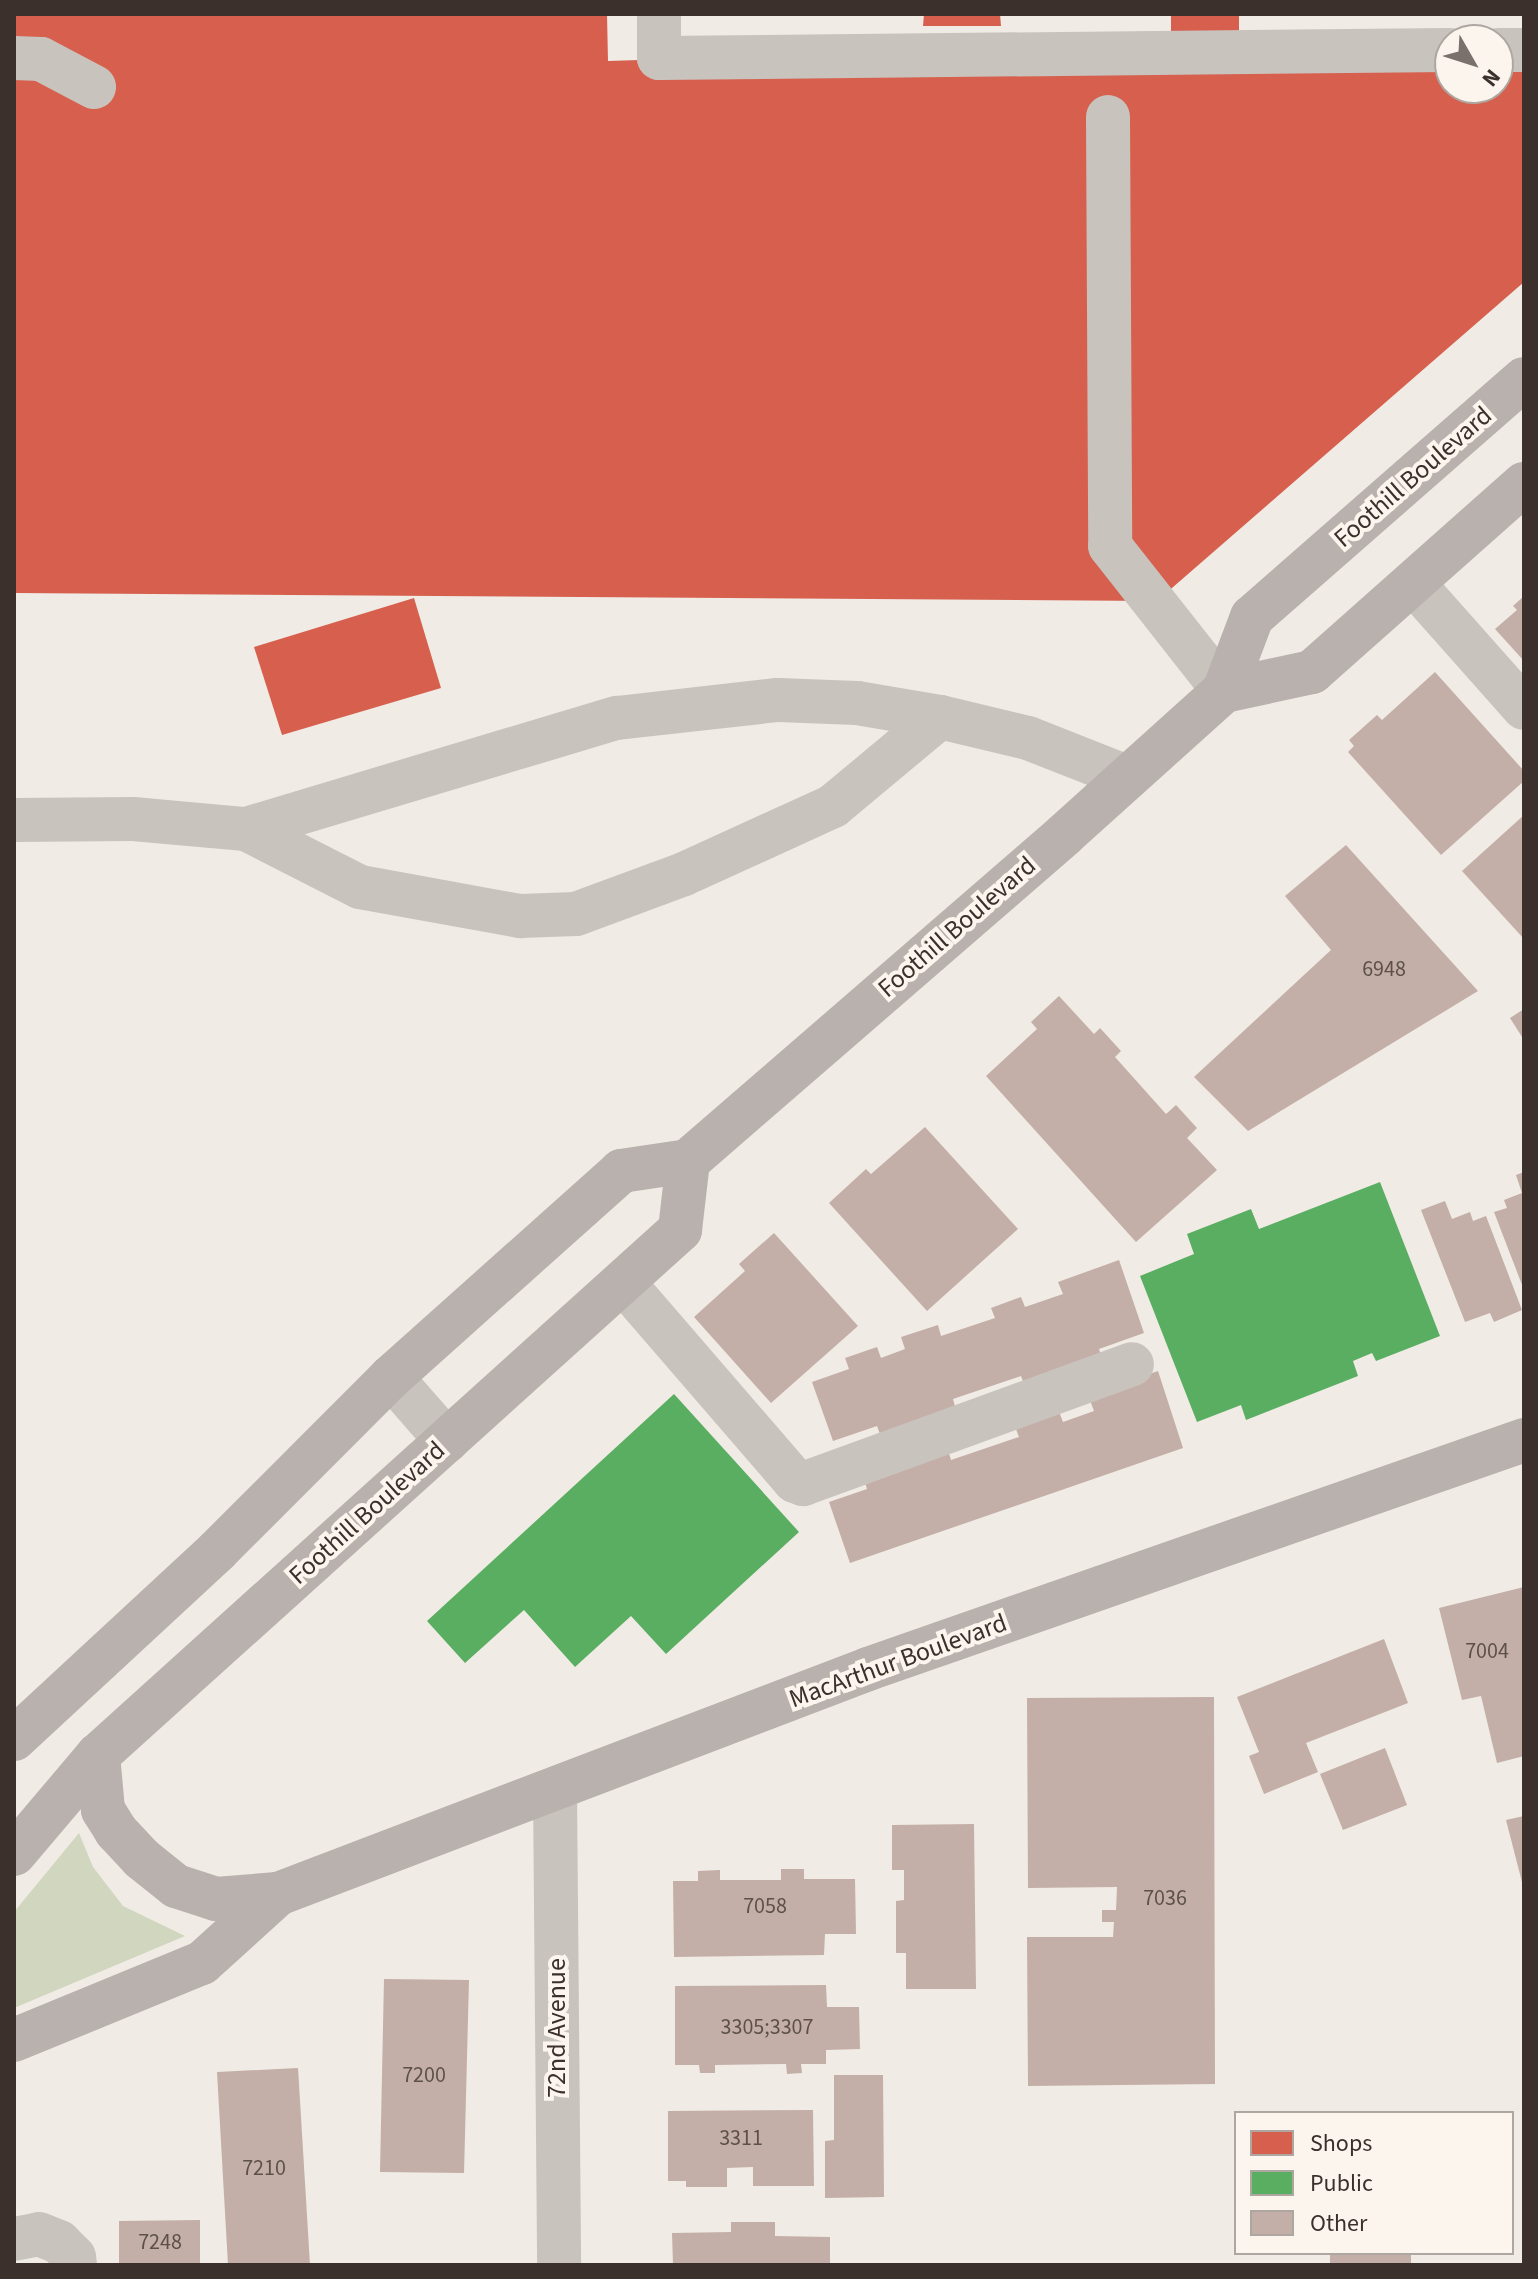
<!DOCTYPE html>
<html>
<head>
<meta charset="utf-8">
<style>
	body { margin:0 }
	#map { position:relative; width:1538px; height:2279px; overflow:hidden; background:#f0ebe5; font-family:"Source Sans 3",sans-serif }
	div>[style] { position:absolute }
	[style*='--x'] { left:calc(var(--x)*1px); top:calc(var(--y)*1px); width:calc(var(--w)*1px); rotate:calc(var(--a)*1deg) }
	.green>* { inset:0; background:#d1d6bf }
	.shops>* { inset:0; background:#d6604d }
	.public>* { inset:0; background:#5aae61 }
	.building>* { inset:0; background:#c3afa7 }
	.minor>* { height:44px; margin:-22px; padding:0 22px; transform-origin:22px; border-radius:22px; background:#c9c3be }
	.major>* { height:44px; margin:-22px; padding:0 22px; transform-origin:22px; border-radius:22px; background:#b8b1ad }
	span { translate:-50% -50%; white-space:nowrap; text-align:center; line-height:1.15; -webkit-text-stroke:8px #fbf5ee; paint-order:stroke }
	.number-label { font-size:22px; color:#5d504a }
	.number-label span { -webkit-text-stroke-width:0 }
	.street-label { font-size:26px; color:#3b302b }
	.frame { position:absolute; inset:0; border:16px solid #3b302b; pointer-events:none }
	.legend { position:absolute; left:1234px; top:2111px; width:280px; height:144px; box-sizing:border-box; background:#fbf5ee; border:2px solid #aea6a0; margin:0; padding:10px 14px; list-style:none; font-size:24px; color:#3b302b }
	.legend li { display:flex; align-items:center; gap:16px; height:40px }
	.legend b { width:40px; border:2px solid #aea6a0 }
	.north { position:absolute; left:1434px; top:24px; width:80px; height:80px; box-sizing:border-box; background:#fbf5ee; border:2px solid #aea6a0; border-radius:50%; rotate:129deg; font-size:22px; font-weight:700; line-height:32px; text-align:center; color:#3b302b }
	.north::after { content:''; display:block; margin:auto; width:28px; height:36px; background:#7a716c; clip-path:polygon(50% 0,100% 100%,50% 72%,0 100%) }
</style>
</head>
<body>
<div id="map">
	<div class="green">
		<i style="clip-path:polygon(79px 1833px,93px 1867px,123px 1906px,185px 1936px,14px 2008px,14px 1912px)"></i>
	</div>
	<div class="shops">
		<i style="clip-path:polygon(14px 14px,607px 14px,608px 61px,1171px 43px,1171px 14px,1239px 14px,1239px 43px,1450px 41px,1450px 88px,1498px 88px,1498px 41px,1524px 40px,1524px 282px,1157px 601px,14px 593px)"></i>
		<i style="clip-path:polygon(924px 14px,1000px 14px,1001px 26px,923px 26px)"></i>
		<i style="clip-path:polygon(414px 598px,441px 688px,282px 735px,254px 647px)"></i>
	</div>
	<div class="public">
		<i style="clip-path:polygon(1380px 1182px,1440px 1336px,1376px 1361px,1372px 1353px,1353px 1361px,1358px 1376px,1246px 1420px,1241px 1405px,1197px 1422px,1140px 1276px,1194px 1254px,1187px 1234px,1251px 1209px,1259px 1229px)"></i>
		<i style="clip-path:polygon(674px 1394px,799px 1532px,666px 1654px,631px 1616px,575px 1667px,524px 1610px,465px 1663px,427px 1621px)"></i>
	</div>
	<div class="building">
		<i style="clip-path:polygon(1524px 596px,1524px 661px,1495px 629px,1517px 610px,1513px 606px)"></i>
		<i style="clip-path:polygon(1435px 672px,1524px 771px,1524px 781px,1441px 855px,1348px 752px,1354px 746px,1349px 740px,1377px 715px,1382px 720px)"></i>
		<i style="clip-path:polygon(1524px 815px,1524px 939px,1462px 871px)"></i>
		<i style="clip-path:polygon(1346px 845px,1478px 991px,1248px 1131px,1194px 1077px,1331px 950px,1285px 896px)"></i>
		<i style="clip-path:polygon(1059px 996px,1094px 1034px,1100px 1028px,1121px 1051px,1115px 1057px,1166px 1114px,1176px 1105px,1197px 1128px,1187px 1138px,1217px 1170px,1136px 1242px,986px 1076px,1037px 1029px,1031px 1022px)"></i>
		<i style="clip-path:polygon(1524px 1009px,1524px 1040px,1510px 1018px)"></i>
		<i style="clip-path:polygon(925px 1127px,1018px 1229px,927px 1311px,829px 1203px,866px 1169px,871px 1174px)"></i>
		<i style="clip-path:polygon(1524px 1172px,1524px 1290px,1494px 1212px,1507px 1208px,1504px 1200px,1522px 1193px,1516px 1175px)"></i>
		<i style="clip-path:polygon(1445px 1201px,1452px 1219px,1470px 1212px,1473px 1221px,1486px 1216px,1522px 1310px,1494px 1322px,1490px 1313px,1465px 1322px,1421px 1210px)"></i>
		<i style="clip-path:polygon(774px 1233px,858px 1326px,771px 1403px,694px 1317px,745px 1271px,739px 1264px)"></i>
		<i style="clip-path:polygon(1119px 1260px,1144px 1333px,1099px 1349px,1102px 1358px,1024px 1384px,1021px 1376px,953px 1399px,956px 1410px,881px 1437px,877px 1426px,833px 1441px,812px 1382px,849px 1369px,845px 1358px,877px 1347px,881px 1358px,905px 1349px,901px 1337px,938px 1325px,941px 1336px,995px 1318px,991px 1308px,1021px 1297px,1025px 1307px,1063px 1294px,1058px 1282px)"></i>
		<i style="clip-path:polygon(1158px 1371px,1183px 1448px,850px 1563px,829px 1502px,867px 1489px,863px 1476px,947px 1447px,951px 1460px,1019px 1437px,1014px 1424px,1058px 1409px,1063px 1422px,1094px 1411px,1088px 1395px)"></i>
		<i style="clip-path:polygon(1524px 1587px,1524px 1756px,1497px 1763px,1481px 1696px,1462px 1700px,1439px 1608px)"></i>
		<i style="clip-path:polygon(1384px 1639px,1408px 1703px,1306px 1743px,1318px 1772px,1264px 1794px,1249px 1756px,1259px 1752px,1237px 1697px)"></i>
		<i style="clip-path:polygon(1214px 1697px,1215px 2084px,1028px 2086px,1027px 1937px,1113px 1937px,1114px 1922px,1102px 1922px,1102px 1910px,1116px 1910px,1117px 1887px,1028px 1888px,1027px 1698px)"></i>
		<i style="clip-path:polygon(1385px 1748px,1407px 1805px,1343px 1830px,1320px 1774px)"></i>
		<i style="clip-path:polygon(1524px 1816px,1524px 1885px,1523px 1886px,1506px 1820px)"></i>
		<i style="clip-path:polygon(974px 1824px,976px 1989px,906px 1989px,906px 1953px,896px 1953px,896px 1901px,904px 1900px,904px 1870px,892px 1870px,892px 1825px)"></i>
		<i style="clip-path:polygon(781px 1869px,804px 1869px,804px 1879px,855px 1879px,856px 1934px,825px 1934px,824px 1955px,674px 1957px,673px 1881px,698px 1881px,698px 1871px,720px 1870px,720px 1880px,781px 1880px)"></i>
		<i style="clip-path:polygon(384px 1979px,469px 1980px,464px 2173px,380px 2172px)"></i>
		<i style="clip-path:polygon(826px 1985px,827px 2007px,859px 2007px,860px 2049px,826px 2050px,826px 2064px,801px 2064px,802px 2073px,787px 2074px,786px 2064px,715px 2065px,715px 2073px,700px 2073px,699px 2065px,675px 2065px,675px 1986px)"></i>
		<i style="clip-path:polygon(298px 2068px,310px 2265px,228px 2265px,217px 2072px)"></i>
		<i style="clip-path:polygon(834px 2075px,883px 2075px,884px 2197px,825px 2198px,825px 2141px,834px 2140px)"></i>
		<i style="clip-path:polygon(813px 2110px,814px 2186px,753px 2186px,753px 2167px,727px 2168px,727px 2187px,686px 2187px,686px 2181px,668px 2181px,668px 2111px)"></i>
		<i style="clip-path:polygon(200px 2220px,200px 2265px,119px 2265px,119px 2221px)"></i>
		<i style="clip-path:polygon(731px 2222px,775px 2222px,775px 2236px,830px 2237px,830px 2265px,673px 2265px,672px 2233px,731px 2232px)"></i>
		<i style="clip-path:polygon(1330px 2253px,1411px 2253px,1411px 2265px,1330px 2265px)"></i>
	</div>
	<div class="minor">
		<i style="--x:659;--y:14;--w:44;--a:90"></i>
		<i style="--x:659;--y:58;--w:791;--a:-0.58"></i>
		<i style="--x:1498;--y:50;--w:26;--a:0"></i>
		<i style="--x:14;--y:58;--w:27;--a:2"></i>
		<i style="--x:41;--y:59;--w:60;--a:27.8"></i>
		<i style="--x:1108;--y:117;--w:429;--a:89.7"></i>
		<i style="--x:1110;--y:546;--w:184;--a:51.8"></i>
		<i style="--x:1413;--y:583;--w:167;--a:48.4"></i>
		<i style="--x:14;--y:820;--w:119;--a:-0.5"></i>
		<i style="--x:133;--y:819;--w:113;--a:5.1"></i>
		<i style="--x:246;--y:829;--w:128;--a:27"></i>
		<i style="--x:360;--y:887;--w:163;--a:10.3"></i>
		<i style="--x:520;--y:916;--w:56;--a:-2"></i>
		<i style="--x:576;--y:914;--w:115;--a:-20.3"></i>
		<i style="--x:684;--y:874;--w:164;--a:-24.5"></i>
		<i style="--x:833;--y:806;--w:139;--a:-39.8"></i>
		<i style="--x:246;--y:829;--w:387;--a:-16.7"></i>
		<i style="--x:617;--y:718;--w:162;--a:-6.4"></i>
		<i style="--x:778;--y:700;--w:79;--a:2.2"></i>
		<i style="--x:857;--y:703;--w:84;--a:9.6"></i>
		<i style="--x:940;--y:717;--w:90;--a:13.4"></i>
		<i style="--x:1028;--y:738;--w:106;--a:21.5"></i>
		<i style="--x:623;--y:1282;--w:263;--a:49.2"></i>
		<i style="--x:795;--y:1481;--w:9;--a:21"></i>
		<i style="--x:803;--y:1484;--w:350;--a:-20"></i>
		<i style="--x:391;--y:1377;--w:85;--a:48.8"></i>
		<i style="--x:555;--y:1791;--w:474;--a:89.5"></i>
		<i style="--x:14;--y:2239;--w:25;--a:-11"></i>
		<i style="--x:39;--y:2234;--w:22;--a:22"></i>
		<i style="--x:59;--y:2242;--w:21;--a:45"></i>
		<i style="--x:74;--y:2257;--w:8;--a:83"></i>
	</div>
	<div class="major">
		<i style="--x:1224;--y:691;--w:90;--a:-12.2"></i>
		<i style="--x:1312;--y:672;--w:283;--a:-41.6"></i>
		<i style="--x:14;--y:1739;--w:277;--a:-42.8"></i>
		<i style="--x:217;--y:1551;--w:246;--a:-45"></i>
		<i style="--x:391;--y:1377;--w:309;--a:-41.8"></i>
		<i style="--x:621;--y:1171;--w:68;--a:-8.5"></i>
		<i style="--x:688;--y:1161;--w:498;--a:-40.9"></i>
		<i style="--x:1064;--y:835;--w:215;--a:-42"></i>
		<i style="--x:1224;--y:691;--w:79;--a:-69.3"></i>
		<i style="--x:1252;--y:617;--w:361;--a:-41.2"></i>
		<i style="--x:98;--y:1755;--w:55;--a:84.8"></i>
		<i style="--x:103;--y:1810;--w:25;--a:58"></i>
		<i style="--x:116;--y:1831;--w:37;--a:47"></i>
		<i style="--x:141;--y:1858;--w:45;--a:38.7"></i>
		<i style="--x:176;--y:1886;--w:42;--a:18"></i>
		<i style="--x:216;--y:1899;--w:62;--a:-4.6"></i>
		<i style="--x:278;--y:1894;--w:631;--a:-20.87"></i>
		<i style="--x:868;--y:1669;--w:695;--a:-19.24"></i>
		<i style="--x:14;--y:1854;--w:130;--a:-49.7"></i>
		<i style="--x:98;--y:1755;--w:784;--a:-42.05"></i>
		<i style="--x:680;--y:1230;--w:69;--a:-83.4"></i>
		<i style="--x:14;--y:2040;--w:203;--a:-22.3"></i>
		<i style="--x:202;--y:1963;--w:103;--a:-42.2"></i>
	</div>
	<div class="number-label">
		<span style="left:1384px;top:970px">6948</span>
		<span style="left:1487px;top:1652px">7004</span>
		<span style="left:1165px;top:1899px">7036</span>
		<span style="left:765px;top:1907px">7058</span>
		<span style="left:767px;top:2028px">3305;3307</span>
		<span style="left:424px;top:2076px">7200</span>
		<span style="left:741px;top:2139px">3311</span>
		<span style="left:264px;top:2169px">7210</span>
		<span style="left:160px;top:2243px">7248</span>
	</div>
	<div class="street-label">
		<span style="left:1413px;top:477px;rotate:-41deg">Foothill Boulevard</span>
		<span style="left:957px;top:927px;rotate:-41deg">Foothill Boulevard</span>
		<span style="left:367px;top:1513px;rotate:-42deg">Foothill Boulevard</span>
		<span style="left:898px;top:1661px;rotate:-20deg">MacArthur Boulevard</span>
		<span style="left:557px;top:2028px;rotate:-90deg">72nd Avenue</span>
	</div>
	<div class="frame"></div>
	<ul class="legend">
	<li><b style="height:22px;background:#d6604d"></b>Shops</li>
	<li><b style="height:22px;background:#5aae61"></b>Public</li>
	<li><b style="height:22px;background:#c3afa7"></b>Other</li>
	</ul>
	<div class="north">N</div>
</div>
</body>
</html>
